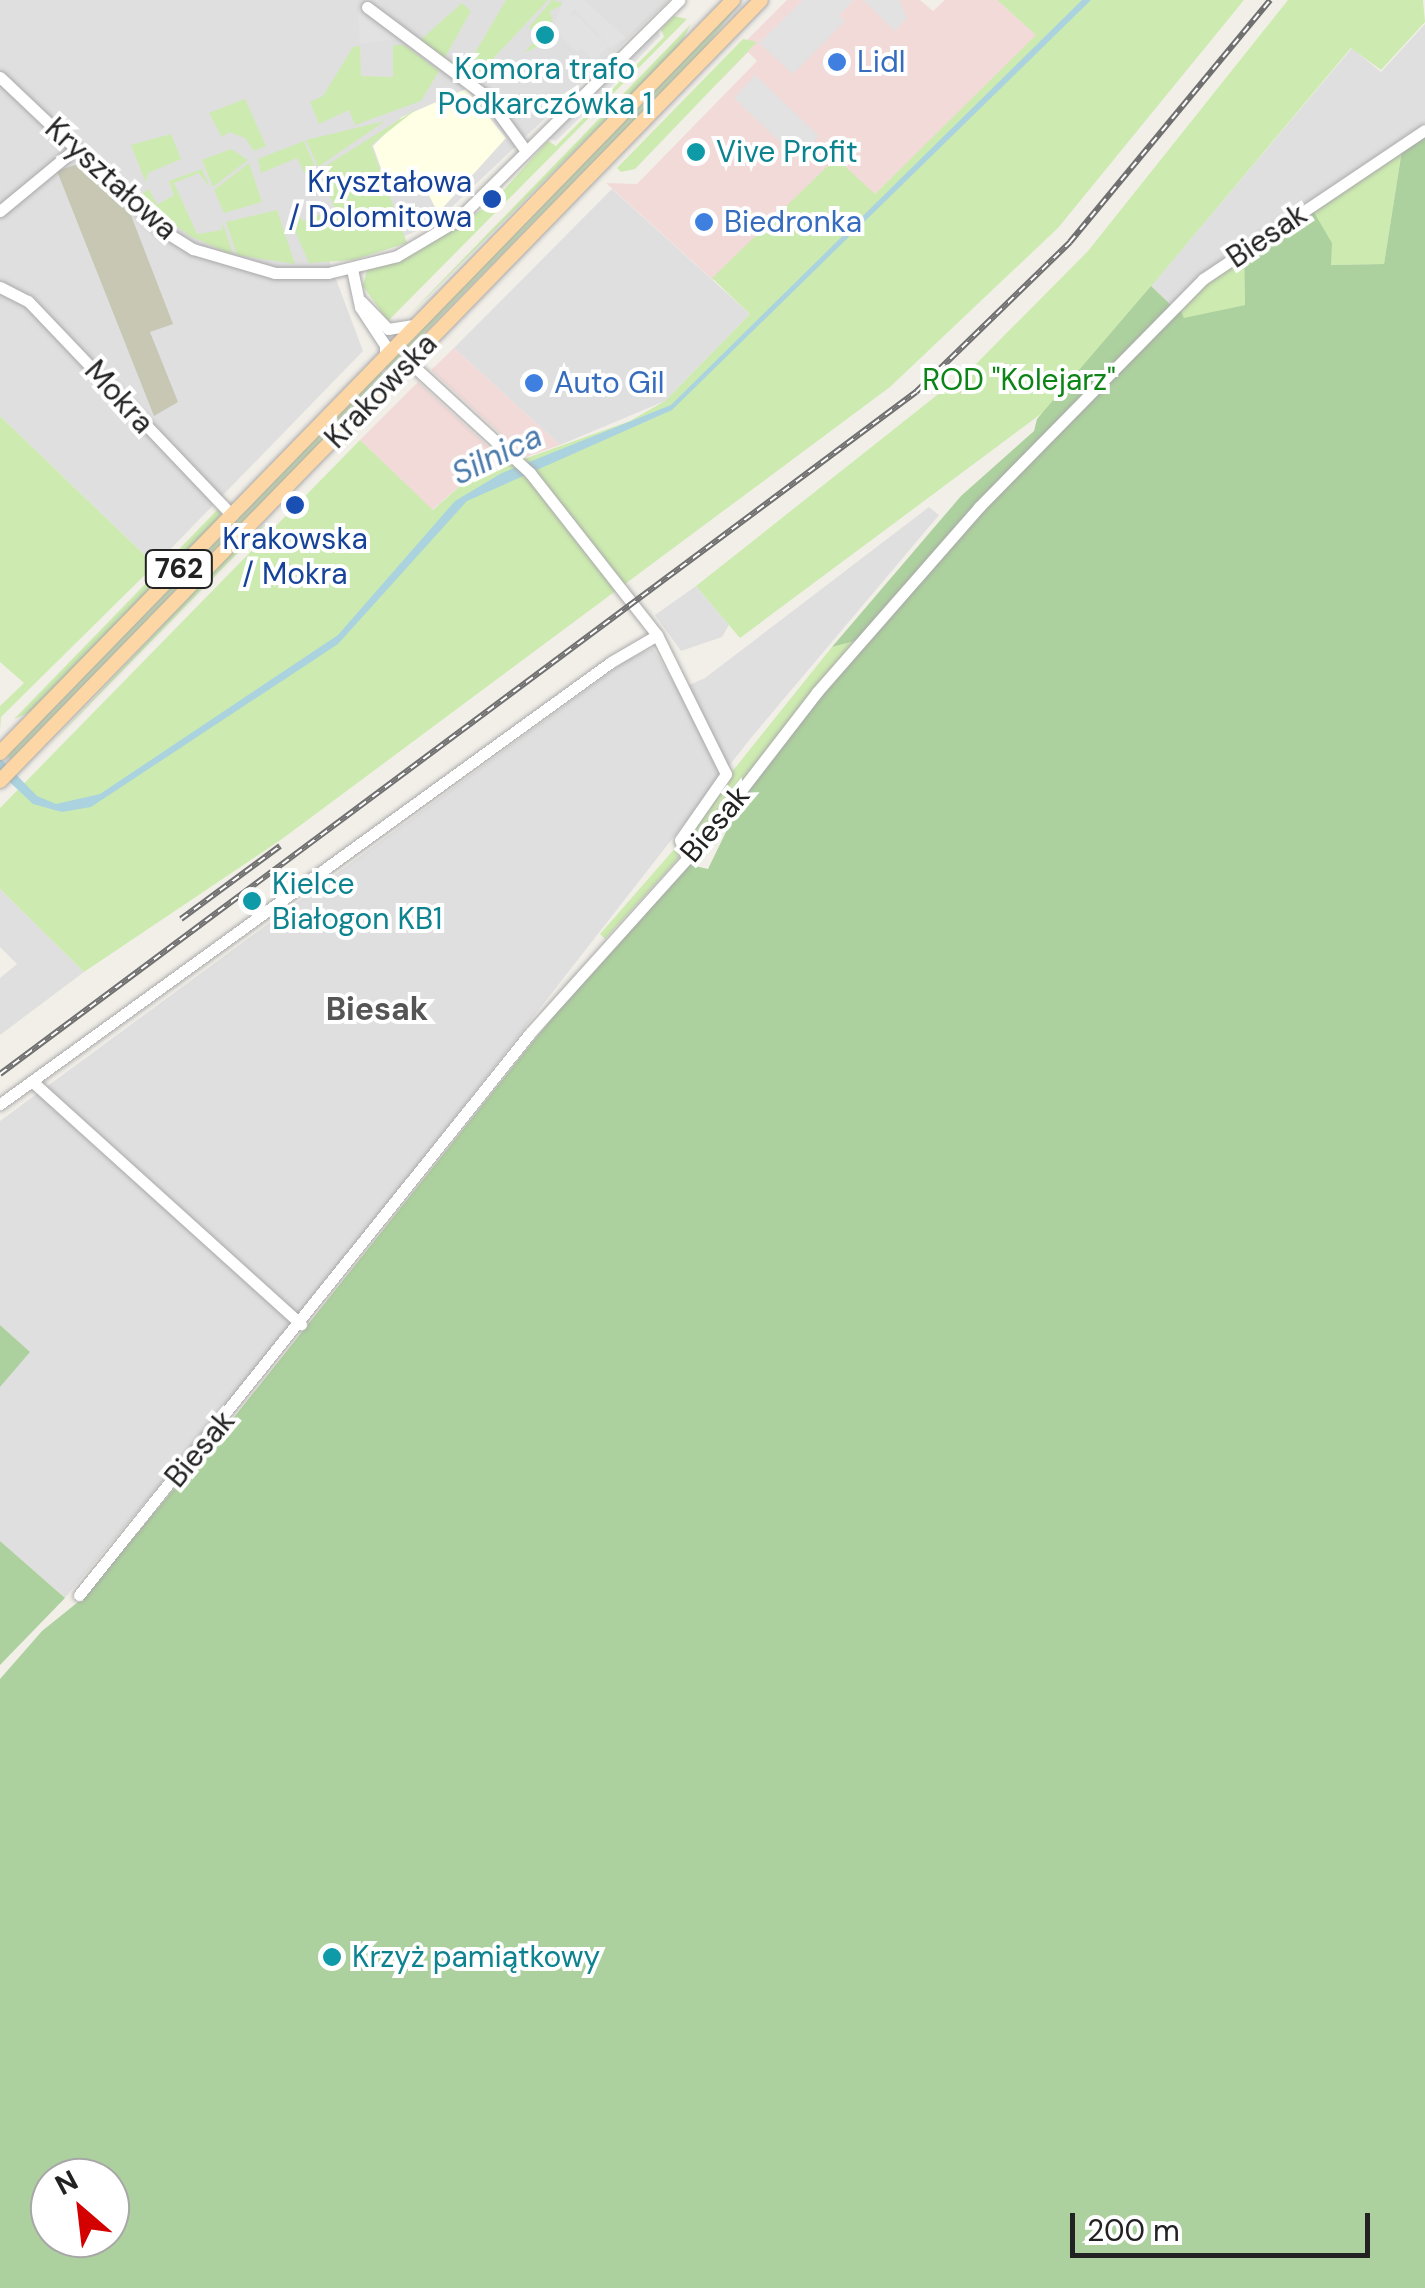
<!DOCTYPE html>
<html>
<head>
<meta charset="utf-8">
<style>
	body { margin:0 }
	#map { position:relative; width:1425px; height:2288px; overflow:hidden; background:#f2efe9; font-family:"DM Sans",sans-serif }
	div>[style] { position:absolute }
	[style*='--x'] { left:calc(var(--x)*1px); top:calc(var(--y)*1px); width:calc(var(--w)*1px); rotate:calc(var(--a)*1deg) }
	.residential>* { inset:0; background:#e0dfdf }
	.commercial>* { inset:0; background:#f2dad9 }
	.education>* { inset:0; background:#ffffe5 }
	.construction>* { inset:0; background:#c7c7b4 }
	.grass>* { inset:0; background:#cdebb0 }
	.forest>* { inset:0; background:#add19e }
	.parking>* { inset:0; background:#e2e2e2 }
	.water>* { inset:0; background:#aad3df }
	.roads { filter:drop-shadow(0 0 2px #a9a9a9) drop-shadow(0 0 2px #a9a9a9) }
	.minor>* { height:11px; margin:-5.5px; padding:0 5.5px; transform-origin:5.5px; border-radius:5.5px; background:#fff }
	.major>* { height:14px; margin:-7px; padding:0 7px; transform-origin:7px; border-radius:7px; background:#fcd6a4 }
	.rail>* { height:6px; margin-top:-3px; transform-origin:0; background:repeating-linear-gradient(90deg,#fff 0 8px,#707070 0 16px); box-sizing:border-box; border-block:2px solid #707070 }
	.dots>* { width:28px; height:28px; translate:-50% -50%; box-sizing:border-box; border:5px solid #fff; border-radius:50% }
	span { translate:-50% -50%; white-space:nowrap; text-align:center; line-height:1.15; -webkit-text-stroke:8px #fff; paint-order:stroke }
	.shield-label span { padding:2px 8px; background:#fff; border:2px solid; border-radius:8px; -webkit-text-stroke-width:0 }
	.shield-label { font-size:28px; color:#222; font-weight:700 }
	.shop-label { font-size:30px; color:#366cbe }
	.left { translate:0 -50%; text-align:left }
	.culture-label { font-size:30px; color:#0d838f }
	.street-label { font-size:30px; color:#222 }
	.transit-label { font-size:30px; color:#164399 }
	.right { translate:-100% -50%; text-align:right }
	.park-label { font-size:30px; color:#0c8416 }
	.water-label { font-size:32px; color:#4a7aab; font-style:italic }
	.neighbourhood-label { font-size:32px; color:#555; font-weight:700 }
	.north { position:absolute; left:30px; top:2158px; width:100px; height:100px; box-sizing:border-box; background:#fff; border:2px solid #a7a7a7; border-radius:50%; rotate:332deg; font-size:28px; font-weight:700; line-height:40px; text-align:center; color:#222 }
	.north::after { content:''; display:block; margin:auto; width:35px; height:45px; background:#d40000; clip-path:polygon(50% 0,100% 100%,50% 72%,0 100%) }
	.scale { position:absolute; left:1070px; top:2213px; width:300px; height:45px; box-sizing:border-box; border:5px solid #222; border-top:0; padding-left:12px; font-size:30px; line-height:35px; white-space:nowrap; color:#222; -webkit-text-stroke:8px #fff; paint-order:stroke }
</style>
</head>
<body>
<div id="map">
	<div class="residential">
		<i style="clip-path:polygon(0 0,669px 0,434px 224px,353px 257px,328px 258px,363px 351px,155px 565px,0 416px)"></i>
		<i style="clip-path:polygon(1425px 24px,1425px 123px,1244px 245px,1173px 307px,1151px 286px,1352px 48px,1381px 72px)"></i>
		<i style="clip-path:polygon(612px 189px,750px 314px,665px 401px,560px 445px,454px 348px)"></i>
		<i style="clip-path:polygon(929px 507px,939px 515px,750px 739px,293px 1325px,65px 1598px,0 1541px,0 1387px,29px 1352px,0 1325px,0 1121px,627px 660px,653px 648px,678px 690px,705px 678px)"></i>
		<i style="clip-path:polygon(696px 586px,729px 625px,722px 637px,681px 651px,655px 615px)"></i>
		<i style="clip-path:polygon(0 889px,84px 972px,0 1035px,0 978px,17px 964px,0 947px)"></i>
	</div>
	<div class="commercial">
		<i style="clip-path:polygon(787px 0,920px 0,933px 11px,945px 0,997px 0,1037px 35px,874px 195px,836px 159px,713px 280px,606px 183px,637px 184px,757px 61px,748px 52px,720px 81px,713px 74px)"></i>
		<i style="clip-path:polygon(454px 348px,560px 445px,526px 457px,431px 370px)"></i>
		<i style="clip-path:polygon(418px 382px,505px 462px,468px 479px,432px 510px,360px 440px)"></i>
	</div>
	<div class="education">
		<i style="clip-path:polygon(466px 89px,506px 138px,438px 213px,416px 170px,386px 182px,373px 146px,402px 117px)"></i>
	</div>
	<div class="construction">
		<i style="clip-path:polygon(81px 163px,127px 205px,173px 324px,150px 332px,178px 402px,154px 416px,57px 171px)"></i>
	</div>
	<div class="grass">
		<i style="clip-path:polygon(506px 0,548px 0,474px 79px,448px 62px,469px 63px)"></i>
		<i style="clip-path:polygon(552px 0,565px 4px,550px 11px,554px 28px,540px 35px,547px 42px,524px 53px,538px 38px,529px 27px)"></i>
		<i style="clip-path:polygon(742px 0,703px 50px,387px 371px,384px 367px)"></i>
		<i style="clip-path:polygon(997px 0,1244px 0,1058px 228px,890px 387px,282px 839px,84px 972px,0 889px,0 808px,360px 440px,433px 510px,468px 479px,630px 421px,665px 401px,750px 314px,712px 278px,836px 158px,875px 194px,1036px 35px)"></i>
		<i style="clip-path:polygon(1288px 0,1423px 0,1425px 22px,1381px 70px,1351px 48px,1049px 408px,740px 638px,696px 586px,975px 365px,1088px 251px)"></i>
		<i style="clip-path:polygon(462px 3px,471px 11px,443px 61px,418px 42px)"></i>
		<i style="clip-path:polygon(674px 16px,687px 19px,388px 321px,363px 286px,367px 270px,416px 251px,491px 204px,548px 141px,556px 146px,664px 37px,661px 29px)"></i>
		<i style="clip-path:polygon(691px 24px,679px 47px,402px 322px)"></i>
		<i style="clip-path:polygon(743px 39px,757px 42px,635px 169px,621px 172px,617px 168px)"></i>
		<i style="clip-path:polygon(393px 45px,404px 45px,439px 71px,421px 101px,355px 125px,349px 110px,319px 124px,310px 102px,323px 96px,353px 47px,360px 46px,361px 76px,393px 77px)"></i>
		<i style="clip-path:polygon(245px 99px,266px 146px,254px 151px,245px 138px,229px 132px,222px 137px,209px 113px)"></i>
		<i style="clip-path:polygon(418px 108px,371px 145px,407px 243px,353px 260px,309px 263px,292px 224px,299px 216px,303px 221px,335px 209px,319px 170px)"></i>
		<i style="clip-path:polygon(385px 121px,318px 167px,306px 140px)"></i>
		<i style="clip-path:polygon(171px 134px,181px 159px,148px 173px,146px 183px,131px 145px)"></i>
		<i style="clip-path:polygon(304px 141px,316px 169px,305px 174px,297px 158px,261px 173px,258px 159px)"></i>
		<i style="clip-path:polygon(231px 149px,248px 160px,213px 187px,202px 160px)"></i>
		<i style="clip-path:polygon(1402px 150px,1384px 264px,1330px 265px,1312px 209px)"></i>
		<i style="clip-path:polygon(249px 163px,262px 202px,224px 213px,214px 190px)"></i>
		<i style="clip-path:polygon(202px 169px,210px 188px,199px 173px,174px 183px,197px 234px,222px 230px,223px 223px,233px 255px,190px 236px,137px 197px,149px 189px,157px 205px,174px 195px,169px 181px)"></i>
		<i style="clip-path:polygon(277px 210px,295px 264px,237px 255px,226px 222px)"></i>
		<i style="clip-path:polygon(1244px 254px,1245px 305px,1184px 319px,1179px 307px)"></i>
		<i style="clip-path:polygon(380px 371px,386px 377px,11px 760px,7px 755px)"></i>
		<i style="clip-path:polygon(0 416px,155px 565px,1px 717px,0 731px,0 706px,24px 683px,0 662px)"></i>
		<i style="clip-path:polygon(220px 507px,220px 518px,33px 711px,14px 719px)"></i>
		<i style="clip-path:polygon(267px 523px,46px 749px,238px 545px)"></i>
		<i style="clip-path:polygon(855px 641px,693px 845px,687px 845px,684px 839px,727px 778px,832px 647px)"></i>
		<i style="clip-path:polygon(677px 846px,678px 859px,605px 939px,600px 934px)"></i>
	</div>
	<div class="forest">
		<i style="clip-path:polygon(evenodd,1425px 135px,1425px 2288px,0 2288px,0 1679px,42px 1631px,83px 1598px,235px 1416px,606px 950px,686px 864px,708px 869px,740px 803px,855px 641px,832px 647px,961px 496px,1034px 431px,1037px 419px,1151px 286px,1172px 306px,1177px 302px,1184px 318px,1245px 305px,1244px 254px,1312px 209px,1332px 243px,1331px 265px,1384px 264px,1402px 150px,1425px 135px,50px 2178px,110px 2178px,110px 2238px,50px 2238px,50px 2178px)"></i>
		<i style="clip-path:polygon(0 1325px,30px 1352px,0 1387px)"></i>
		<i style="clip-path:polygon(0 1541px,65px 1598px,0 1665px)"></i>
	</div>
	<div class="parking">
		<i style="clip-path:polygon(368px 0,378px 0,408px 33px,406px 38px,360px 44px,358px 10px)"></i>
		<i style="clip-path:polygon(563px 0,584px 0,626px 38px,610px 48px,574px 9px,570px 17px,575px 14px,608px 47px,594px 61px,581px 48px,577px 52px,553px 28px)"></i>
		<i style="clip-path:polygon(803px 0,854px 0,839px 15px,845px 21px,793px 74px,759px 43px)"></i>
		<i style="clip-path:polygon(863px 0,899px 0,907px 18px,895px 31px)"></i>
		<i style="clip-path:polygon(657px 29px,660px 36px,601px 97px,556px 141px,548px 138px)"></i>
		<i style="clip-path:polygon(755px 75px,819px 136px,797px 158px,734px 98px)"></i>
	</div>
	<div class="water">
		<i style="clip-path:polygon(1082px 0,1091px 0,672px 410px,467px 501px,338px 644px,91px 807px,62px 812px,33px 804px,0 773px,0 758px,37px 796px,56px 804px,100px 794px,338px 635px,455px 501px,502px 473px,671px 405px)"></i>
	</div>
	<div class="roads">
		<div class="minor">
			<i style="--x:367;--y:7;--w:149;--a:36.8"></i>
			<i style="--x:486;--y:96;--w:68;--a:54"></i>
			<i style="--x:0;--y:77;--w:219;--a:43.5"></i>
			<i style="--x:159;--y:228;--w:40;--a:32"></i>
			<i style="--x:193;--y:249;--w:85;--a:16.3"></i>
			<i style="--x:275;--y:273;--w:53;--a:0"></i>
			<i style="--x:328;--y:273;--w:71;--a:-13.8"></i>
			<i style="--x:397;--y:256;--w:69;--a:-30.7"></i>
			<i style="--x:456;--y:221;--w:314;--a:-44.7"></i>
			<i style="--x:0;--y:211;--w:97;--a:-39.6"></i>
			<i style="--x:352;--y:269;--w:39;--a:78"></i>
			<i style="--x:360;--y:307;--w:45;--a:56.7"></i>
			<i style="--x:385;--y:345;--w:13;--a:90"></i>
			<i style="--x:0;--y:287;--w:31;--a:27"></i>
			<i style="--x:28;--y:301;--w:296;--a:46.4"></i>
			<i style="--x:361;--y:301;--w:39;--a:46"></i>
			<i style="--x:388;--y:329;--w:26;--a:-9"></i>
			<i style="--x:409;--y:362;--w:164;--a:42.5"></i>
			<i style="--x:530;--y:473;--w:206;--a:51.9"></i>
			<i style="--x:657;--y:635;--w:155;--a:63.6"></i>
			<i style="--x:726;--y:774;--w:80;--a:124.9"></i>
			<i style="--x:680;--y:840;--w:19;--a:69"></i>
			<i style="--x:34;--y:1083;--w:360;--a:42.1"></i>
			<i style="--x:0;--y:1104;--w:754;--a:-35.88"></i>
			<i style="--x:611;--y:662;--w:53;--a:-30.4"></i>
			<i style="--x:79;--y:1595;--w:721;--a:-51.25"></i>
			<i style="--x:530;--y:1033;--w:246;--a:-48"></i>
			<i style="--x:695;--y:850;--w:200;--a:-52.3"></i>
			<i style="--x:817;--y:692;--w:246;--a:-48.8"></i>
			<i style="--x:979;--y:507;--w:320;--a:-45.5"></i>
			<i style="--x:1203;--y:279;--w:267;--a:-33.9"></i>
		</div>
		<div class="major">
			<i style="--x:0;--y:753;--w:1051;--a:-45.77"></i>
			<i style="--x:0;--y:781;--w:1090;--a:-45.74"></i>
		</div>
	</div>
	<div class="rail">
		<i style="--x:181;--y:919;--w:123;--a:-36.4"></i>
		<i style="--x:0;--y:1074;--w:1142;--a:-36.67"></i>
		<i style="--x:916;--y:392;--w:215;--a:-44.2"></i>
		<i style="--x:1070;--y:242;--w:314;--a:-50.4"></i>
	</div>
	<div class="dots">
		<i style="left:545px;top:35px;background:#0f9aa8"></i>
		<i style="left:837px;top:62px;background:#3f7fe0"></i>
		<i style="left:696px;top:152px;background:#0f9aa8"></i>
		<i style="left:492px;top:199px;background:#1a4fb4"></i>
		<i style="left:704px;top:222px;background:#3f7fe0"></i>
		<i style="left:534px;top:383px;background:#3f7fe0"></i>
		<i style="left:295px;top:505px;background:#1a4fb4"></i>
		<i style="left:252px;top:901px;background:#0f9aa8"></i>
		<i style="left:332px;top:1957px;background:#0f9aa8"></i>
	</div>
	<div class="shield-label">
		<span style="left:179px;top:569px">762</span>
	</div>
	<div class="shop-label">
		<span class="left" style="left:857px;top:62px">Lidl</span>
		<span class="left" style="left:724px;top:222px">Biedronka</span>
		<span class="left" style="left:554px;top:383px">Auto Gil</span>
	</div>
	<div class="culture-label">
		<span style="left:545px;top:86px">Komora trafo<br>Podkarczówka 1</span>
		<span class="left" style="left:716px;top:152px">Vive Profit</span>
		<span class="left" style="left:272px;top:901px">Kielce<br>Białogon KB1</span>
		<span class="left" style="left:352px;top:1957px">Krzyż pamiątkowy</span>
	</div>
	<div class="street-label">
		<span style="left:111px;top:179px;rotate:42deg">Kryształowa</span>
		<span style="left:1267px;top:236px;rotate:-34deg">Biesak</span>
		<span style="left:381px;top:391px;rotate:-46deg">Krakowska</span>
		<span style="left:119px;top:397px;rotate:48deg">Mokra</span>
		<span style="left:715px;top:824px;rotate:-50deg">Biesak</span>
		<span style="left:200px;top:1449px;rotate:-50deg">Biesak</span>
	</div>
	<div class="transit-label">
		<span class="right" style="left:472px;top:199px">Kryształowa<br>/ Dolomitowa</span>
		<span style="left:295px;top:556px">Krakowska<br>/ Mokra</span>
	</div>
	<div class="park-label">
		<span style="left:1019px;top:380px">ROD "Kolejarz"</span>
	</div>
	<div class="water-label">
		<span style="left:497px;top:455px;rotate:-26deg">Silnica</span>
	</div>
	<div class="neighbourhood-label">
		<span style="left:377px;top:1009px">Biesak</span>
	</div>
	<div class="north">N</div>
	<div class="scale">200 m</div>
</div>
</body>
</html>
